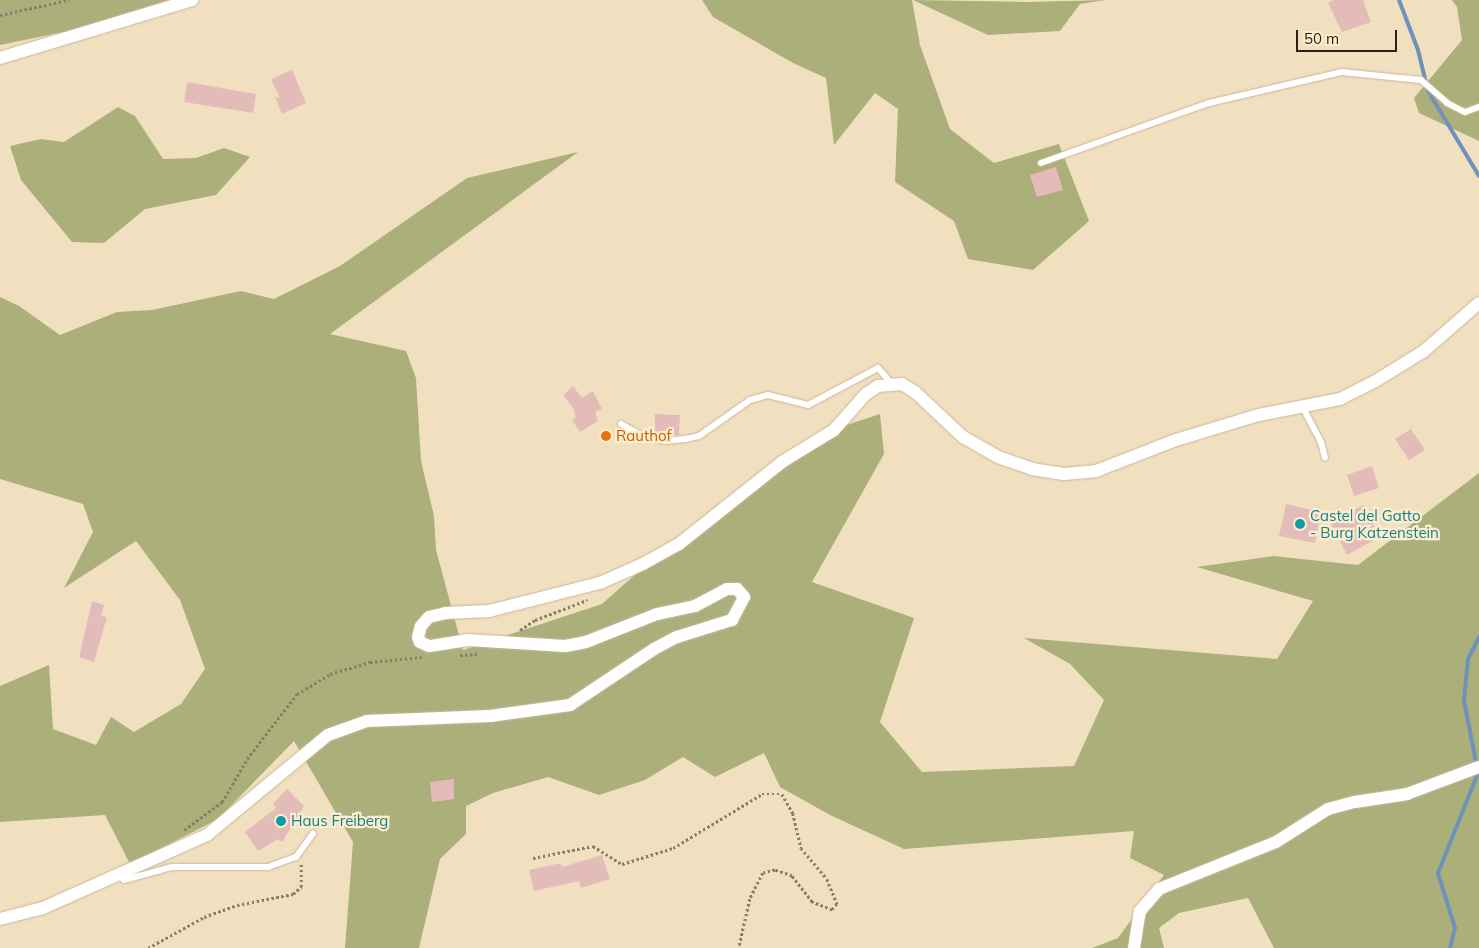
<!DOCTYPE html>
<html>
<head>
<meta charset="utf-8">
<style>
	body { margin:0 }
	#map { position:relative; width:1479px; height:948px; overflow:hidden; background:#f1e0c0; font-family:Mulish,sans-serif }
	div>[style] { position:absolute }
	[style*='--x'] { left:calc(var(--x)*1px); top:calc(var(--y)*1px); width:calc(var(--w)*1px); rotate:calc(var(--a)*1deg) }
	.forest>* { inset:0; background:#abaf7a }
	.stream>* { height:4px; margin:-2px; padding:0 2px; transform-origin:2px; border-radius:2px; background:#6e92ba }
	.building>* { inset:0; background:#e3bcb9 }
	.path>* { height:2.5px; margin-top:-1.25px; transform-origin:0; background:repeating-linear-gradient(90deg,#897d68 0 2.5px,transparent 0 5px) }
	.roads { filter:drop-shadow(0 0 1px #c9b89a) drop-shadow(0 0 1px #c9b89a) }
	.service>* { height:6px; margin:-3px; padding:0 3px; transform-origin:3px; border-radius:3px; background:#fff }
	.minor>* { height:12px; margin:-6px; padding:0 6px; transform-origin:6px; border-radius:6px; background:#fff }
	.dots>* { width:14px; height:14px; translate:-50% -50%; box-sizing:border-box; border:2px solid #feedcd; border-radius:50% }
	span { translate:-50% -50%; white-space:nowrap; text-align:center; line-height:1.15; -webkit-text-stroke:4.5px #feedcd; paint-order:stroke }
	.food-label { font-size:15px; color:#c56008 }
	.left { translate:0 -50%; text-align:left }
	.culture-label { font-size:15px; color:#0d838f }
	.scale { position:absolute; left:1296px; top:30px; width:101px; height:22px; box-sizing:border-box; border:2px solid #282116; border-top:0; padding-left:6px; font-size:15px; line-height:18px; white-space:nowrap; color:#282116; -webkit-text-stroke:4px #feedcd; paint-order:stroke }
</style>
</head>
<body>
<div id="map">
	<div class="forest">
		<i style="clip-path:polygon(0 0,169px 0,68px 31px,0 45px)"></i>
		<i style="clip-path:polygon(702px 0,912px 0,920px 45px,950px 129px,994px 163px,1059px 144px,1089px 221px,1033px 270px,968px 259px,954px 221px,895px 182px,898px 109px,875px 93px,834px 145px,826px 78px,793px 63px,713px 17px)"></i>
		<i style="clip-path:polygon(913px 0,1028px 2px,1106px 0,1080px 4px,1060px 31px,988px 35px)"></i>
		<i style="clip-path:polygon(1452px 0,1479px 0,1479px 141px,1419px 113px,1414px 98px,1462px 40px,1457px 7px)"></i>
		<i style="clip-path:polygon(118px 107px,135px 116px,163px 159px,196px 158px,224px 148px,250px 157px,216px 195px,145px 209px,104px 243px,72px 242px,21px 180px,10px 146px,41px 139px,64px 142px)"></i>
		<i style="clip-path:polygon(578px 152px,330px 334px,406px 351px,416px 378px,421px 461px,434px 516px,436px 550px,463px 650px,602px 604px,655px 557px,847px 425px,880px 414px,884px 454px,812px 582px,914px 618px,880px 722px,922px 772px,1074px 766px,1104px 700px,1070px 664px,1024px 638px,1277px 659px,1313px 601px,1197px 567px,1273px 556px,1358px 565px,1479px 473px,1479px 948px,1274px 948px,1248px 898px,1179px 913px,1159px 928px,1164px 948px,1092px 948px,1118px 938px,1164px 875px,1130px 858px,1134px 831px,904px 849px,830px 815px,780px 787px,764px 753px,715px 777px,683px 757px,645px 780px,599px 795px,548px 777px,493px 793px,466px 806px,466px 834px,440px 859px,419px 948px,345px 948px,353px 842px,294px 741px,218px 819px,130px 864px,105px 815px,0 822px,0 686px,49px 665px,53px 729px,96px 745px,111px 717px,134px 732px,181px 704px,205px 669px,180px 600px,136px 541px,64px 588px,93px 532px,83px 504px,0 479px,0 297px,19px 306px,60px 335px,117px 312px,152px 310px,241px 291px,274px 299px,340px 266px,467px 178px)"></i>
	</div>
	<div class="stream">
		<i style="--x:1399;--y:0;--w:53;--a:69.2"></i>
		<i style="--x:1418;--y:50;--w:42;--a:76.3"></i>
		<i style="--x:1428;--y:91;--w:99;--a:59"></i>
		<i style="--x:1450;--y:948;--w:21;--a:-76"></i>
		<i style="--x:1455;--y:928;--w:58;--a:-107.2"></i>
		<i style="--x:1438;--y:873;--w:108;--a:-68.2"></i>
		<i style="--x:1478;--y:773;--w:74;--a:-100.9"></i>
		<i style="--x:1464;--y:700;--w:41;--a:-84.4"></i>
		<i style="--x:1468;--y:659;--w:25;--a:-63"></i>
	</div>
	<div class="building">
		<i style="clip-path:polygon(1333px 0,1363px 0,1371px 22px,1342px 32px,1328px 3px)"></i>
		<i style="clip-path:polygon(292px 70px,306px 103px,282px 114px,275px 97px,280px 98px,271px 79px)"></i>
		<i style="clip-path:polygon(187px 82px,256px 94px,253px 113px,184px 102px)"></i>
		<i style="clip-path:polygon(1056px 167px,1063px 190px,1037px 197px,1030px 175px)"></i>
		<i style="clip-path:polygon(573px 386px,582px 398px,593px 391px,602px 409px,595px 412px,598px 421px,580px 432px,572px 420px,576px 417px,573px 408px,563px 395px)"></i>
		<i style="clip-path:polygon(655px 414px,680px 415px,679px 435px,655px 434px)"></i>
		<i style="clip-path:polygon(1411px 429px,1425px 450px,1409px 460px,1395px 439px)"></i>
		<i style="clip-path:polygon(1372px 466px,1379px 488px,1354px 496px,1347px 475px)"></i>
		<i style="clip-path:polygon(1286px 504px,1321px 512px,1315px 543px,1279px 536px)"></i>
		<i style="clip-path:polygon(1363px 505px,1380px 537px,1347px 555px,1331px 524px)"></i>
		<i style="clip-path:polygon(92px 601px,104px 605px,101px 616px,107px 617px,94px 662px,79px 657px)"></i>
		<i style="clip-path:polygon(454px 779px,454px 799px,432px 802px,430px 782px)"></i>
		<i style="clip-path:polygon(287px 789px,304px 806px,282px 842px,278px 839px,258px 851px,245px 832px,276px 808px,273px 804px)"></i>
		<i style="clip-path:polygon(602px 855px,610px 879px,581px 888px,579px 881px,534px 891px,529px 870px,561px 863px,562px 867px)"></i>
	</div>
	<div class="path">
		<i style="--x:0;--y:15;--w:71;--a:-12.3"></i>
		<i style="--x:520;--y:630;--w:18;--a:-34"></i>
		<i style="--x:535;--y:620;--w:56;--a:-21"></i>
		<i style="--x:460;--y:655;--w:17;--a:-3"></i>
		<i style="--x:184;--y:830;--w:47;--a:-36.4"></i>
		<i style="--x:222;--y:802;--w:50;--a:-59.8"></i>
		<i style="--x:247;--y:759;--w:82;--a:-52.4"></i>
		<i style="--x:297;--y:694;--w:39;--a:-31"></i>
		<i style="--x:330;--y:674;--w:42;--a:-16.7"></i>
		<i style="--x:370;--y:662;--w:52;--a:-5.5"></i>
		<i style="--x:533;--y:858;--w:61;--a:-11.3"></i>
		<i style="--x:593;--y:846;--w:34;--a:32"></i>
		<i style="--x:622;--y:864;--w:53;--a:-17.4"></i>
		<i style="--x:673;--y:848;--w:104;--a:-31.2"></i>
		<i style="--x:762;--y:794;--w:20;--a:0"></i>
		<i style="--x:782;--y:794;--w:22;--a:60"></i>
		<i style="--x:793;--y:813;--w:36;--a:77"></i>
		<i style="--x:801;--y:848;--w:40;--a:50"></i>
		<i style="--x:827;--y:879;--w:27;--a:68"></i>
		<i style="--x:837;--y:904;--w:8;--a:130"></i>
		<i style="--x:832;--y:910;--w:22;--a:-158"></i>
		<i style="--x:812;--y:902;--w:33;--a:-128"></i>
		<i style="--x:792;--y:876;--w:18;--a:-161"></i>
		<i style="--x:775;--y:870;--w:12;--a:166"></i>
		<i style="--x:763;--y:873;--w:29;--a:117"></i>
		<i style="--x:750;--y:899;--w:50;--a:102.7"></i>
		<i style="--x:148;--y:948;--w:64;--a:-29"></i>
		<i style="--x:204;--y:917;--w:35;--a:-20"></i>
		<i style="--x:237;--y:905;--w:57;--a:-11.1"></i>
		<i style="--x:293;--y:894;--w:11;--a:-41"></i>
		<i style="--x:301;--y:887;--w:23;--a:-90"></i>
	</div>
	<div class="roads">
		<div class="service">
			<i style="--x:1041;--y:163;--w:178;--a:-19.7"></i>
			<i style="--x:1209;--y:103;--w:137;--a:-13.1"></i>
			<i style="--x:1342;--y:72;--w:79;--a:5.8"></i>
			<i style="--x:1421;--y:80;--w:35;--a:41"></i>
			<i style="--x:1447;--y:103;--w:20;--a:27"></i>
			<i style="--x:1465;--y:112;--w:15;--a:-20"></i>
			<i style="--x:1302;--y:406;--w:41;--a:62.2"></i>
			<i style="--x:1321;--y:442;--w:16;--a:76"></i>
			<i style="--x:621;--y:424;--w:26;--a:29"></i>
			<i style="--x:644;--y:437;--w:21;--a:11"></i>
			<i style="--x:665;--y:441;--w:20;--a:-6"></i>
			<i style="--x:685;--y:439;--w:14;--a:-12"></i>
			<i style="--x:699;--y:436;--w:62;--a:-35.2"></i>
			<i style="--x:750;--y:400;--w:19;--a:-16"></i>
			<i style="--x:768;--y:395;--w:41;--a:14"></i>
			<i style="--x:808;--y:405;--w:79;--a:-27.9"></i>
			<i style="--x:878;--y:368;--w:18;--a:49"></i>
			<i style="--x:118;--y:874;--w:8;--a:45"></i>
			<i style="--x:124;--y:880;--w:50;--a:-15.2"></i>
			<i style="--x:172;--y:867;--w:96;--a:0"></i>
			<i style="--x:268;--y:867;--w:30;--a:-20"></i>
			<i style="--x:296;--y:857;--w:29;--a:-54"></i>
		</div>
		<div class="minor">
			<i style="--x:0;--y:58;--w:201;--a:-16.8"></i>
			<i style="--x:0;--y:919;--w:44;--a:-14.3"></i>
			<i style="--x:43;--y:908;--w:180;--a:-24"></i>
			<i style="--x:207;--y:835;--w:157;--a:-39.6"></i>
			<i style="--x:328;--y:735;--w:41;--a:-19.7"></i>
			<i style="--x:367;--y:721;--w:123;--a:-2.3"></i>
			<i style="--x:490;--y:716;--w:81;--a:-7.8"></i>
			<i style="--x:570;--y:705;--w:101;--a:-33.7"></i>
			<i style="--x:654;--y:649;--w:26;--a:-28"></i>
			<i style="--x:677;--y:637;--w:58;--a:-17.2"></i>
			<i style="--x:732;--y:620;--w:26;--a:-62"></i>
			<i style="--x:744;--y:597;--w:11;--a:-131"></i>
			<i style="--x:737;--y:589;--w:10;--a:180"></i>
			<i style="--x:727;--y:589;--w:36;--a:152"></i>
			<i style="--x:695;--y:606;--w:39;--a:168"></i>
			<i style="--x:657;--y:614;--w:76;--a:158.5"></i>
			<i style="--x:586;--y:642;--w:21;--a:169"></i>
			<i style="--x:565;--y:646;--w:97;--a:-176.5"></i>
			<i style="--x:468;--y:640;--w:39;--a:171"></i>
			<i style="--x:429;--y:646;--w:10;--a:-156"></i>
			<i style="--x:420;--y:642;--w:5;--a:-112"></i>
			<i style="--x:418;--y:637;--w:11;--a:-75"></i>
			<i style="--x:421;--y:626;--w:12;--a:-48"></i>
			<i style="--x:429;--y:617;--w:17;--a:-13"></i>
			<i style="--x:446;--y:613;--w:43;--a:-2.7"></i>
			<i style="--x:489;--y:611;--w:114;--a:-14.2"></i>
			<i style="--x:600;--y:583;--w:47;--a:-23.8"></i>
			<i style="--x:643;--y:564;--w:41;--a:-29.1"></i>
			<i style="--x:679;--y:544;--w:132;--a:-38.5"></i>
			<i style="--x:782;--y:462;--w:61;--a:-31.6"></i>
			<i style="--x:834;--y:430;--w:48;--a:-48.4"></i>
			<i style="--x:866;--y:394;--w:14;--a:-34"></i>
			<i style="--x:878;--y:386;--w:24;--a:-5"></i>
			<i style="--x:902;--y:384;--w:15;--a:32"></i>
			<i style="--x:915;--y:392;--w:66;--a:43.2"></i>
			<i style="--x:963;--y:437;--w:40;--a:29.7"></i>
			<i style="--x:998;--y:457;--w:36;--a:19"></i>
			<i style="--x:1032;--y:469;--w:32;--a:9"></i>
			<i style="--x:1064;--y:474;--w:32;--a:-5"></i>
			<i style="--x:1096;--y:471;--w:86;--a:-21.2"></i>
			<i style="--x:1176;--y:440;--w:87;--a:-16.8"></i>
			<i style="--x:1259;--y:415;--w:83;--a:-11.2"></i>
			<i style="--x:1340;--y:399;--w:38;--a:-27"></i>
			<i style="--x:1374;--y:382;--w:59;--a:-31.8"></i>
			<i style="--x:1424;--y:351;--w:73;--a:-41.1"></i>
			<i style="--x:1134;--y:948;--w:37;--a:-81"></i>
			<i style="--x:1140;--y:911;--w:29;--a:-49"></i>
			<i style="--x:1159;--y:889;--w:126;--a:-21.9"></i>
			<i style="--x:1276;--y:842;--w:62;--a:-32.4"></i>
			<i style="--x:1328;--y:809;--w:28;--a:-15"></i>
			<i style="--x:1355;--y:802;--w:53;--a:-8.7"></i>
			<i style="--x:1407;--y:794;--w:77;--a:-20.6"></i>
		</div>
	</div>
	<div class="dots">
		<i style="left:606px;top:436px;background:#e8710a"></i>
		<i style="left:1300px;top:524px;background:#0f9aa8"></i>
		<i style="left:281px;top:821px;background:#0f9aa8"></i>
	</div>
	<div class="food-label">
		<span class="left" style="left:616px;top:436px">Rauthof</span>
	</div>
	<div class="culture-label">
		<span class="left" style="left:1310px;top:524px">Castel del Gatto<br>- Burg Katzenstein</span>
		<span class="left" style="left:291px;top:821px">Haus Freiberg</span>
	</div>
	<div class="scale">50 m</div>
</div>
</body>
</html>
